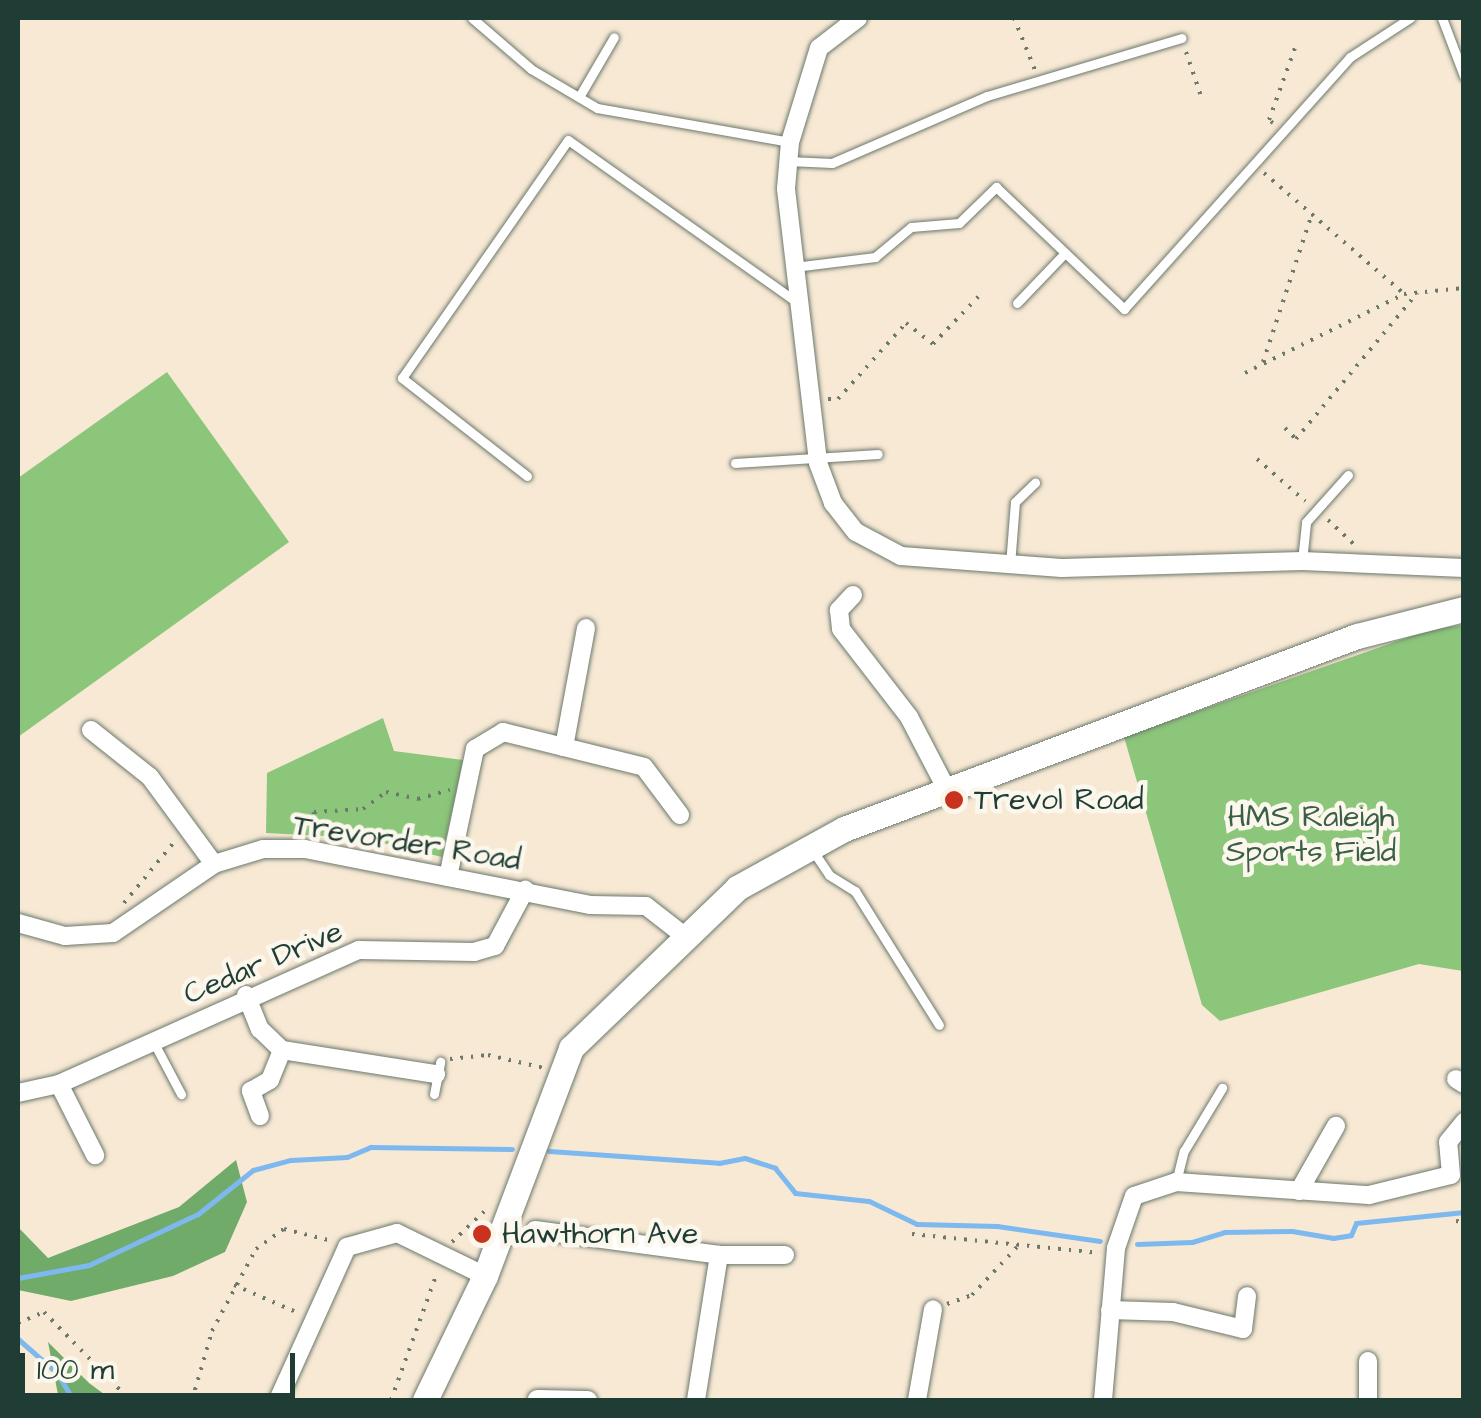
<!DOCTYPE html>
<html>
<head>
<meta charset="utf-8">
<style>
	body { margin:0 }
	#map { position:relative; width:1481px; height:1418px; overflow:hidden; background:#f8e9d5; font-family:"Architects Daughter",sans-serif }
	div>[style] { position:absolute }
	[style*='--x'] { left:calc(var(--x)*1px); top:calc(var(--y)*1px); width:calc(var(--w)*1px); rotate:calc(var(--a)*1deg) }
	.green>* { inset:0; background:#8cc67a }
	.forest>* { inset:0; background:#71ab6a }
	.stream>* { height:5px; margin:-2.5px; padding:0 2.5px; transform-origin:2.5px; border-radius:2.5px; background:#7db9ef }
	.path>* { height:4px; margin-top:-2px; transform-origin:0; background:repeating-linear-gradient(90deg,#6b796c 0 2.5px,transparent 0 10.5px) }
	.roads { filter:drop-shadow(0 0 2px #6b796c) drop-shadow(0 0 2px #6b796c) }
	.lane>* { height:9px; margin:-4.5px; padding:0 4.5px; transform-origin:4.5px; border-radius:4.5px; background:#fff }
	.street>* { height:18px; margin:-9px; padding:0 9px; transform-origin:9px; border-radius:9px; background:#fff }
	.secondary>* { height:25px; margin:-12.5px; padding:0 12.5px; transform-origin:12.5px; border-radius:12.5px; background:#fff }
	.dots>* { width:28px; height:28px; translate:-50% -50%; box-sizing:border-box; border:5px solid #fbf7ec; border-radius:50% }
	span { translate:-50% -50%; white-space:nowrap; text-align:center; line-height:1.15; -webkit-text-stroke:9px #fbf7ec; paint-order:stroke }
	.poi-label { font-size:30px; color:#1f3d34 }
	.left { translate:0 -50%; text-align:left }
	.park-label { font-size:30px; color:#3a5f46 }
	.street-label { font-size:30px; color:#1f3d34 }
	.frame { position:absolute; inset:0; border:20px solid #1f3d34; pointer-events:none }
	.scale { position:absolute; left:20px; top:1353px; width:275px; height:45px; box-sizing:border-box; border:5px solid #1f3d34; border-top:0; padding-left:12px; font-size:30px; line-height:35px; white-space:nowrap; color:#1f3d34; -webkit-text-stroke:8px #fbf7ec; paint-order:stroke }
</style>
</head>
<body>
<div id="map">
	<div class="green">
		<i style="clip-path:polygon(167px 372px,289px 542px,18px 737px,18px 478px)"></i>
		<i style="clip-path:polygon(1463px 625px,1463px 971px,1419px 964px,1220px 1021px,1202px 1005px,1124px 737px,1429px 630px)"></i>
		<i style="clip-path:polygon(383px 718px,394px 751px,463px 760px,442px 857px,362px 838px,266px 833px,267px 773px)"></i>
	</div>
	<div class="forest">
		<i style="clip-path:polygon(236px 1160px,247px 1202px,225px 1252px,173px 1276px,71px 1301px,18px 1290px,18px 1227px,48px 1258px,179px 1207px)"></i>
		<i style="clip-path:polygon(48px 1342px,89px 1383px,112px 1400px,59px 1400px)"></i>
	</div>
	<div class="stream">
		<i style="--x:549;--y:1151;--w:170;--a:4"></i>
		<i style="--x:719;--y:1163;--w:26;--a:-11"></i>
		<i style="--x:745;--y:1158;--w:32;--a:18"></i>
		<i style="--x:775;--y:1168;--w:32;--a:51"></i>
		<i style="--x:795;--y:1193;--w:74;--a:6.2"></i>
		<i style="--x:869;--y:1201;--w:53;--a:25.6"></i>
		<i style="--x:917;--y:1224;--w:80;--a:1.4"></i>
		<i style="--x:997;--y:1226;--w:104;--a:8.3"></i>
		<i style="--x:1137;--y:1244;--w:55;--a:-2.1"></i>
		<i style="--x:1192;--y:1242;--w:34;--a:-17"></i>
		<i style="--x:1224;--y:1232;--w:68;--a:-0.8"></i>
		<i style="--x:1292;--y:1231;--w:42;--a:9.7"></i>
		<i style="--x:1333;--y:1238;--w:18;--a:-9"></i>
		<i style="--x:1351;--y:1235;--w:13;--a:-67"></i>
		<i style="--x:1356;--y:1223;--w:109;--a:-5.8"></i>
		<i style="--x:18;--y:1278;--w:72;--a:-10.4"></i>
		<i style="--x:89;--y:1265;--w:120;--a:-25.1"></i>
		<i style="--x:198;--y:1214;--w:70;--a:-38.7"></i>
		<i style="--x:253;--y:1170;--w:39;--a:-15"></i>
		<i style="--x:291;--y:1160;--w:56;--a:-3.1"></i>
		<i style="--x:347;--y:1157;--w:26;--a:-23"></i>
		<i style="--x:371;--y:1147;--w:141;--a:0.8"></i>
		<i style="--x:18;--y:1339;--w:52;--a:41.1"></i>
		<i style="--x:57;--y:1373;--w:31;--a:59"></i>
	</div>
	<div class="path">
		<i style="--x:1014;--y:18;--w:56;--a:68"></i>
		<i style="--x:1186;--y:52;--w:50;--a:71.2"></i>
		<i style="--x:1273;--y:123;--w:5;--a:-143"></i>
		<i style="--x:1269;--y:120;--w:80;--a:-70.2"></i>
		<i style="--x:1264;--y:173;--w:185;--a:40.8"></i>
		<i style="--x:1263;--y:362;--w:156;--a:-71.7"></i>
		<i style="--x:1245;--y:373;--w:178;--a:-26.4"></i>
		<i style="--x:1404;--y:294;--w:60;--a:-5.7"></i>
		<i style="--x:828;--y:399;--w:10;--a:0"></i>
		<i style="--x:838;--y:399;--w:102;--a:-48.2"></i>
		<i style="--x:906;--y:323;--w:34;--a:38"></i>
		<i style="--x:933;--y:344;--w:69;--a:-46.2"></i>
		<i style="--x:1285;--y:428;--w:16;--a:45"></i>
		<i style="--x:1296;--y:439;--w:190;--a:-50.3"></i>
		<i style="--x:1257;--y:459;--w:64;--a:41.2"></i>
		<i style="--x:1328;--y:520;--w:35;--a:43"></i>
		<i style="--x:311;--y:835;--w:23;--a:-83"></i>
		<i style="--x:314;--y:812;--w:49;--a:-3.5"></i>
		<i style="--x:363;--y:809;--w:29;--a:-36"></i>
		<i style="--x:386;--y:792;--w:33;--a:12"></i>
		<i style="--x:418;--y:799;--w:33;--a:-16"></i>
		<i style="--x:124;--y:903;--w:80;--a:-50.6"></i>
		<i style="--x:450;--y:1059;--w:38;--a:-6"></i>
		<i style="--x:488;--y:1055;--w:57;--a:13.1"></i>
		<i style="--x:1456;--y:1221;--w:8;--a:7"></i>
		<i style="--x:912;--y:1234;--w:189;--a:5.8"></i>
		<i style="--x:452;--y:1242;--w:50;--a:-43.4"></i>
		<i style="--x:234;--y:1285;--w:68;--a:23.5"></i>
		<i style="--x:947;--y:1304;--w:27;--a:-20"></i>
		<i style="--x:972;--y:1295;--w:69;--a:-46.8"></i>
		<i style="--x:18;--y:1323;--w:28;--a:-23"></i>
		<i style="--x:44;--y:1312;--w:123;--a:45.7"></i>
		<i style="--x:192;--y:1400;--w:72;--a:-73.8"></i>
		<i style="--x:212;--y:1331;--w:93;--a:-61.8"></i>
		<i style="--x:256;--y:1249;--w:34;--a:-36"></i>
		<i style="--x:284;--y:1229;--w:49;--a:14"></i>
		<i style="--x:391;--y:1400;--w:135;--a:-70.1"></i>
	</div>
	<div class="roads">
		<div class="lane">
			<i style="--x:472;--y:18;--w:78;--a:40.8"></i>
			<i style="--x:531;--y:69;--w:77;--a:30.6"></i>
			<i style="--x:597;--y:108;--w:196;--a:10"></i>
			<i style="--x:1442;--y:18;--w:62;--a:69.2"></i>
			<i style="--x:579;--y:97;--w:69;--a:-59.7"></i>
			<i style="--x:788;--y:161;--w:44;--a:2.6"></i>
			<i style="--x:832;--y:163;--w:169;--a:-23.4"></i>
			<i style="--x:987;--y:96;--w:203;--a:-16.6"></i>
			<i style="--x:794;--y:267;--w:82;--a:-7"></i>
			<i style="--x:875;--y:257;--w:47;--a:-39.8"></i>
			<i style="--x:911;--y:227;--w:48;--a:-4.8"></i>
			<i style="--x:959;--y:223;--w:52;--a:-44.2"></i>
			<i style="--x:996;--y:187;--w:177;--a:43.6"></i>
			<i style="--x:1124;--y:309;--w:338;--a:-48.1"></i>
			<i style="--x:1350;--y:57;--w:72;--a:-33"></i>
			<i style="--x:1017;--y:303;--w:69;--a:-46.2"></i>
			<i style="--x:735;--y:463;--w:143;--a:-3.6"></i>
			<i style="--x:527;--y:476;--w:159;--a:-141.9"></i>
			<i style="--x:402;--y:378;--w:290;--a:-55.1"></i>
			<i style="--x:568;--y:140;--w:282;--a:35.3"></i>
			<i style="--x:1302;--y:561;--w:39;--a:-84"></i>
			<i style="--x:1306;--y:522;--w:63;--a:-48.2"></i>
			<i style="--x:1010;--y:565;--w:63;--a:-85.5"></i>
			<i style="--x:1015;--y:502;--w:28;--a:-44"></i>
			<i style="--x:811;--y:848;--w:32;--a:56"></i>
			<i style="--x:829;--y:875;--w:31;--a:32"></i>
			<i style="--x:855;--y:891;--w:158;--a:57.9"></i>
			<i style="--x:154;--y:1043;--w:58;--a:62.1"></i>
			<i style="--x:434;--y:1094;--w:33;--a:-79"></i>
			<i style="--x:1176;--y:1182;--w:32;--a:-76"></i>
			<i style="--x:1184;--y:1151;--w:74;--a:-58.9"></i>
		</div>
		<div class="street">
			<i style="--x:858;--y:18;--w:49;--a:142.4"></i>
			<i style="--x:819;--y:48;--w:98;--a:107.1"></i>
			<i style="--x:790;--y:142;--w:47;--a:94.9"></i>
			<i style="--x:786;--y:189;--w:276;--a:83.3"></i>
			<i style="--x:818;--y:463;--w:43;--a:69.4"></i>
			<i style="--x:833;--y:503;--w:37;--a:52"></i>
			<i style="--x:856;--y:532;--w:51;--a:28.1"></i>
			<i style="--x:901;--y:556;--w:161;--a:4.3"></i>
			<i style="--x:1062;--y:568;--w:240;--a:-1.7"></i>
			<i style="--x:1302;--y:561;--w:162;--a:2.5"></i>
			<i style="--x:853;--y:595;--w:21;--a:133"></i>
			<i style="--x:839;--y:610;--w:19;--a:84"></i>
			<i style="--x:841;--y:629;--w:111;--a:52.3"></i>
			<i style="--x:909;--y:717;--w:82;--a:62.5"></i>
			<i style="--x:91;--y:730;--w:75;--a:38.5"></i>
			<i style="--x:150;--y:777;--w:108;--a:53.7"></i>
			<i style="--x:564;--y:747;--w:121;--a:-79.5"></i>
			<i style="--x:448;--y:877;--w:131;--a:-78.1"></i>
			<i style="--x:475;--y:749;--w:33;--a:-31"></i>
			<i style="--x:503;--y:732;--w:145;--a:13.9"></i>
			<i style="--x:644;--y:767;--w:60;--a:53.1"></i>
			<i style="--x:18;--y:923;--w:49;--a:15.5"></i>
			<i style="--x:65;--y:936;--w:48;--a:-3.6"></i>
			<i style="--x:113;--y:933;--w:122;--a:-34.3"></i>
			<i style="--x:214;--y:864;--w:51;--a:-17"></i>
			<i style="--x:263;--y:849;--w:42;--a:0"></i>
			<i style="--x:305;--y:849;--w:290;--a:11.1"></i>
			<i style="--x:590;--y:905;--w:56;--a:1"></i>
			<i style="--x:646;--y:906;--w:46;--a:37.9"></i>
			<i style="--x:246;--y:995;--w:37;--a:68"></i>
			<i style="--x:260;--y:1029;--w:30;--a:44"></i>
			<i style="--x:282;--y:1050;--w:156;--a:8.9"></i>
			<i style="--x:1456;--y:1079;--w:9;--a:32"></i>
			<i style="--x:59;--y:1084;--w:80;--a:63.1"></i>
			<i style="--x:18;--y:1093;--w:42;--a:-12.4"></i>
			<i style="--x:59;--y:1084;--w:329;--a:-24.1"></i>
			<i style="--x:359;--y:950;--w:115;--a:1"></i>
			<i style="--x:474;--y:952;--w:22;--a:-16"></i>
			<i style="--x:495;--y:946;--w:64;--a:-61.8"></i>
			<i style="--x:260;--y:1116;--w:27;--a:-110"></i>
			<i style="--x:251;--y:1091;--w:22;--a:-30"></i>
			<i style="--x:270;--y:1080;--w:32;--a:-68"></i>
			<i style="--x:1299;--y:1191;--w:75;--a:-60.4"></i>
			<i style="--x:535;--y:1230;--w:186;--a:7.7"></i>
			<i style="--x:719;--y:1255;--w:66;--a:0"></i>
			<i style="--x:1110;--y:1310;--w:63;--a:1.8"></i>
			<i style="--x:1173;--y:1312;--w:72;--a:13.7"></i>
			<i style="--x:1243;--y:1329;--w:33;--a:-83"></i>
			<i style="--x:537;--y:1399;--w:51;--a:1.1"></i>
			<i style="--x:278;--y:1400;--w:168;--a:-65.7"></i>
			<i style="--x:347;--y:1247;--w:52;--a:-15.6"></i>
			<i style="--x:397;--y:1233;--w:98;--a:26"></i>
			<i style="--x:696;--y:1400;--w:147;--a:-81"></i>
			<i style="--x:917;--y:1400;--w:92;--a:-80"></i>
			<i style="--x:1103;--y:1400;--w:153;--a:-85.1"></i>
			<i style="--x:1116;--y:1248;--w:55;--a:-70.9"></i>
			<i style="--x:1134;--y:1196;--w:44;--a:-18.4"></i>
			<i style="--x:1176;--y:1182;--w:193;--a:3.9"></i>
			<i style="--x:1369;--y:1195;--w:84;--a:-13.7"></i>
			<i style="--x:1451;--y:1175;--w:33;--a:-95"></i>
			<i style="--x:1448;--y:1142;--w:26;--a:-51"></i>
			<i style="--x:1368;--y:1400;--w:39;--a:-90"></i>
		</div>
		<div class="secondary">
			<i style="--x:425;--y:1400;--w:138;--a:-64.2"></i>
			<i style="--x:485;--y:1276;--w:244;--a:-69.3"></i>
			<i style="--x:571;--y:1048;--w:231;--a:-43.9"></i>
			<i style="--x:737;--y:888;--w:122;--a:-28.9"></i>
			<i style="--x:844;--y:829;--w:548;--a:-20.62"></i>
			<i style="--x:1357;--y:636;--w:110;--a:-14.2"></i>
		</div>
	</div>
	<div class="dots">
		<i style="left:954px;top:800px;background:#c8321e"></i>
		<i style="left:482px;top:1234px;background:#c8321e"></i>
	</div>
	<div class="poi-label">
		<span class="left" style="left:974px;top:800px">Trevol Road</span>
		<span class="left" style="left:502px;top:1234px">Hawthorn Ave</span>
	</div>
	<div class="park-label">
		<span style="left:1311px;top:834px">HMS Raleigh<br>Sports Field</span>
	</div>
	<div class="street-label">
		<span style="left:407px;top:843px;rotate:9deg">Trevorder Road</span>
		<span style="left:263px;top:963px;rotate:-23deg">Cedar Drive</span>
	</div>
	<div class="frame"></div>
	<div class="scale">100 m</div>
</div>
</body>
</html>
